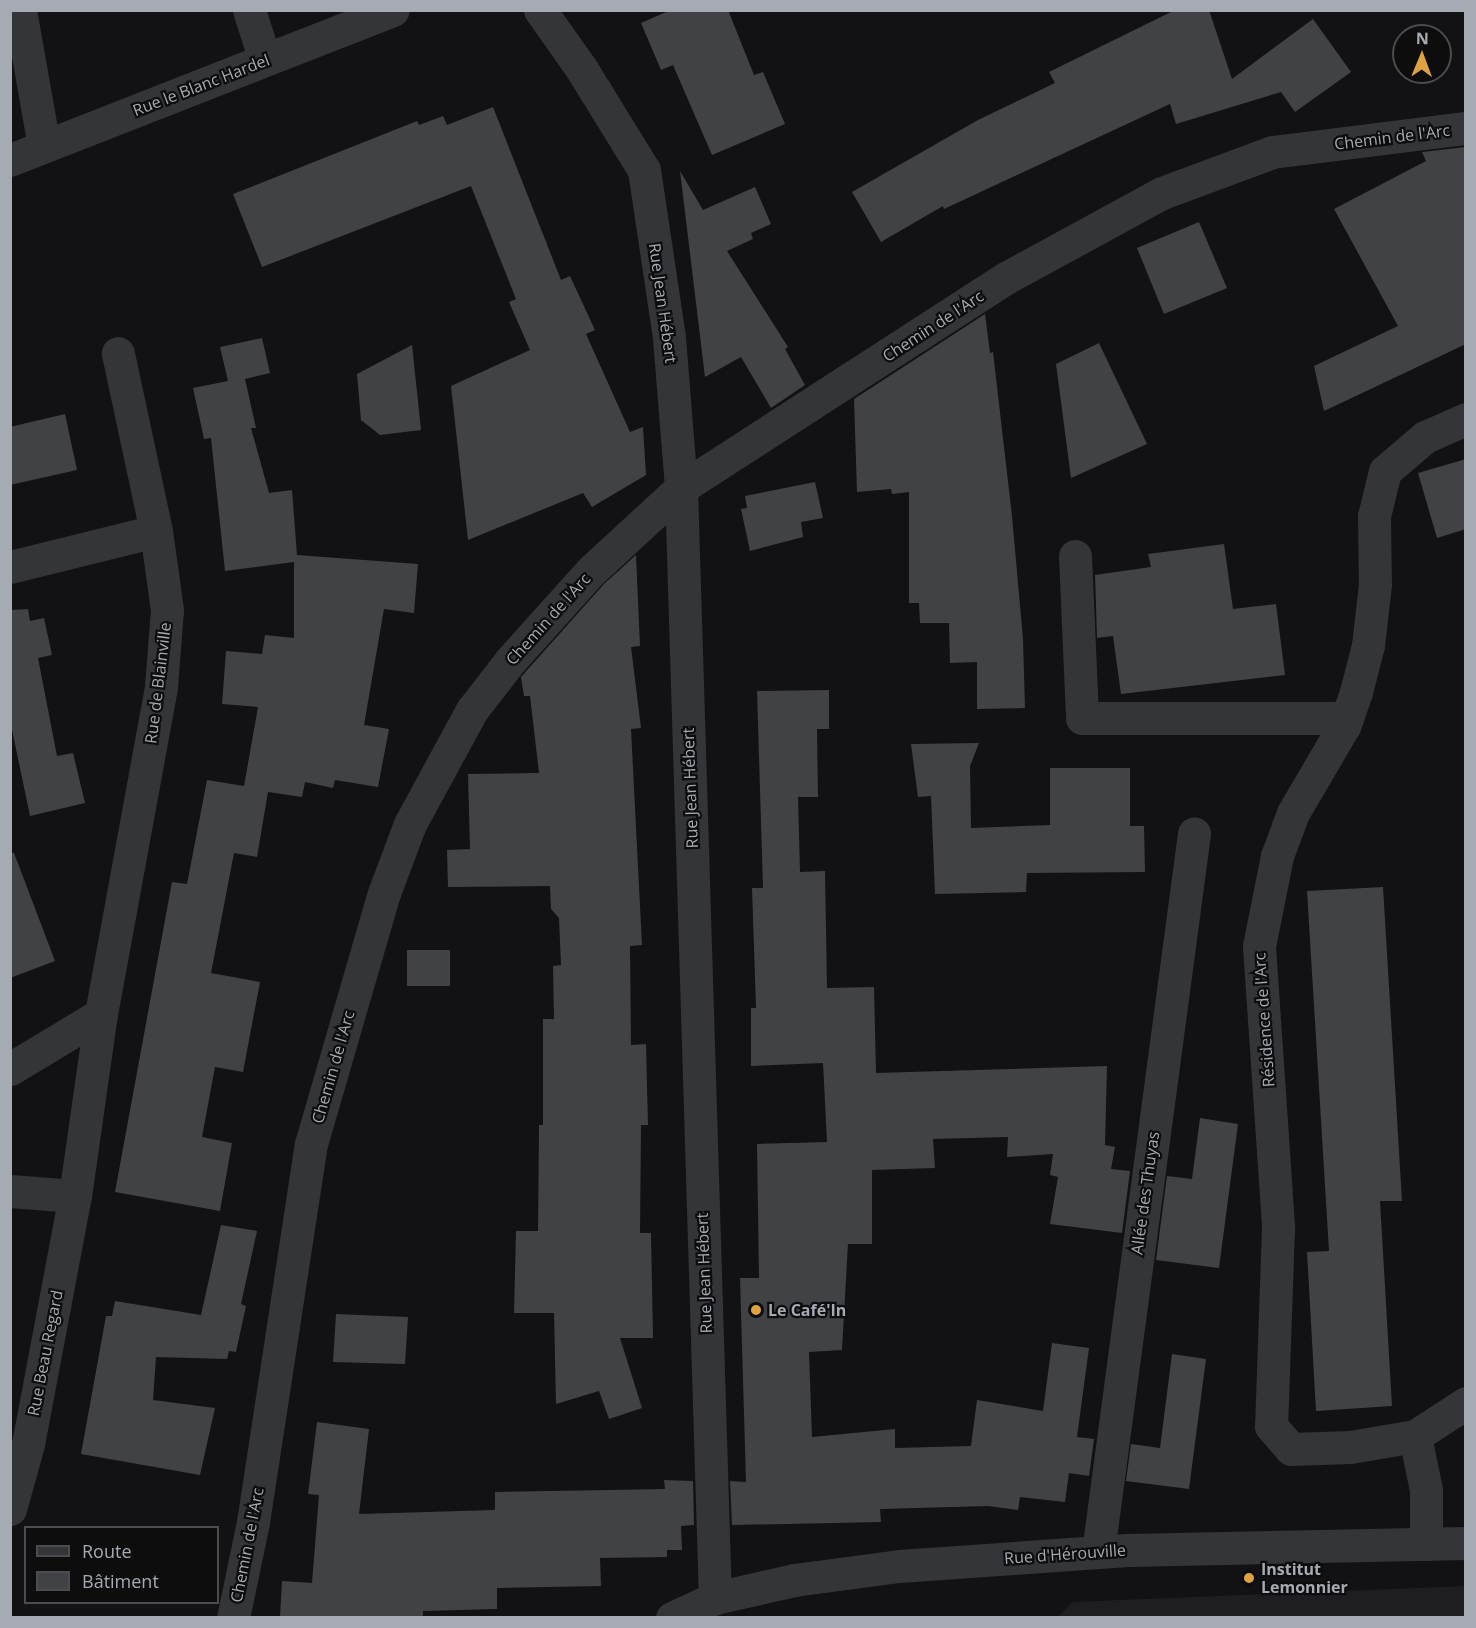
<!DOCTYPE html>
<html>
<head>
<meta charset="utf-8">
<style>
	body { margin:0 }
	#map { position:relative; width:1476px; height:1628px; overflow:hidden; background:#121214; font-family:"Open Sans",sans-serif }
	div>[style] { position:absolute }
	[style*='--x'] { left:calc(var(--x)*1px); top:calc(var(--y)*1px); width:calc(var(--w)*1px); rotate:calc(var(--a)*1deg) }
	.built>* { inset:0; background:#1e1e20 }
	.building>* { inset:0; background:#414246 }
	.minor>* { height:33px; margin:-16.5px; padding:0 16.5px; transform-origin:16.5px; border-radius:16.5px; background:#343538 }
	.dots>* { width:16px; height:16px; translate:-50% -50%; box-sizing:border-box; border:3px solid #0d0d0e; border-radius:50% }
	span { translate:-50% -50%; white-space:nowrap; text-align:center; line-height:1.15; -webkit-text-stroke:4.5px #0d0d0e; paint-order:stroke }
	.street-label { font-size:16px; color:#a5aab3 }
	.poi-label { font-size:16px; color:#a5aab3; font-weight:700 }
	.left { translate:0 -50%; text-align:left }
	.frame { position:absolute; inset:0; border:12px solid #a5aab3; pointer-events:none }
	.legend { position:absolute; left:24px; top:1526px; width:195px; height:78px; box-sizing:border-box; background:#0d0d0e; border:2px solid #4a4c50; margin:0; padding:8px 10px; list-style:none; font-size:18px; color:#a5aab3 }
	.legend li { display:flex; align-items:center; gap:12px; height:30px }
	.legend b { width:30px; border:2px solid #4a4c50 }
	.north { position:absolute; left:1392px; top:24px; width:60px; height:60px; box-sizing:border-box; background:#0d0d0e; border:2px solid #4a4c50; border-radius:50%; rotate:1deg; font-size:16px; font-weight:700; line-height:24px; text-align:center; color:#a5aab3 }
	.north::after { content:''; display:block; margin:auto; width:21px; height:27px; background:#dea240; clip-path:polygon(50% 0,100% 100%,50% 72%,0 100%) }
</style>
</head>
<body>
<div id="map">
	<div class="built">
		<i style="clip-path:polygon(1465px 1586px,1465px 1617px,1058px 1617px,1072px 1602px)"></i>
	</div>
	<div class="building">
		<i style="clip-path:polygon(671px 10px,728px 10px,754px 75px,763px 72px,785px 124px,712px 155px,673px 65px,661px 70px,641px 23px)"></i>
		<i style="clip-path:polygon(1175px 10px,1209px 10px,1232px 79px,1313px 19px,1351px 72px,1295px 112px,1281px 92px,1176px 124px,1170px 104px,944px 209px,943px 206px,881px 242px,852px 192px,978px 120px,1055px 83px,1049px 72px)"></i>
		<i style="clip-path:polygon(493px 107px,561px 280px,570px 276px,595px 330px,586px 334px,630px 432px,643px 427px,646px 475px,592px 507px,583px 493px,468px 540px,451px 386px,530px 350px,509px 302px,516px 299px,471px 186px,262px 267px,233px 194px,417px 121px,419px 125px,443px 116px,447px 125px)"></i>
		<i style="clip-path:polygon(1466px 147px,1466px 344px,1324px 411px,1314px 366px,1398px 326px,1334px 209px,1426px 161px,1422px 152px)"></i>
		<i style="clip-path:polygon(680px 171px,703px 210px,755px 187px,771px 224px,751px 233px,753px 239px,727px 251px,788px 347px,785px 349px,805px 385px,771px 408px,741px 357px,705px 377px)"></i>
		<i style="clip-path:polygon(1199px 222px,1227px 288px,1164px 314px,1137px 248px)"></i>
		<i style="clip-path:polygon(985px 314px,990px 353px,993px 352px,1012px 516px,1023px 639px,1025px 708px,977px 709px,977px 662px,950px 663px,949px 623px,920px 623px,919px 603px,909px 603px,909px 492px,892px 494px,891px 489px,857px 492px,854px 399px)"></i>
		<i style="clip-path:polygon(262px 338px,270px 373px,245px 379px,256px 428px,251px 428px,269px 493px,292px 490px,297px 555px,418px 564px,414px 613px,384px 609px,364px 725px,389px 729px,378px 787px,335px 780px,333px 788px,305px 782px,302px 797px,268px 792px,257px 857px,234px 853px,211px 973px,260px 982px,243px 1072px,215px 1067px,202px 1137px,232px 1143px,220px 1211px,115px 1192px,172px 882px,187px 884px,207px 780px,244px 786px,258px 707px,222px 704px,226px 651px,262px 654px,265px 635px,294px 638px,294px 562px,225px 571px,211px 438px,204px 439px,193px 388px,228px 381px,220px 347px)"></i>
		<i style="clip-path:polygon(1099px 343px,1147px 444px,1071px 478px,1056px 364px)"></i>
		<i style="clip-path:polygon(412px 345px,421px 430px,380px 435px,361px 420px,357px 374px)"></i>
		<i style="clip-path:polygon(65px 414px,77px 470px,10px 485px,10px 427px)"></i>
		<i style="clip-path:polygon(1466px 459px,1466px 529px,1437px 538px,1418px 473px)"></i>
		<i style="clip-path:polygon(815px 482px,823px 518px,801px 522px,803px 537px,750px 551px,741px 509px,747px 508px,745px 496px)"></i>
		<i style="clip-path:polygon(1224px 544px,1233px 609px,1276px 604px,1285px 675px,1121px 694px,1113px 636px,1097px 638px,1095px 575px,1151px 567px,1148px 554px)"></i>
		<i style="clip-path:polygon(636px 555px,640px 646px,631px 647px,641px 728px,631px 729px,642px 945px,630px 946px,631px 1045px,646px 1044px,648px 1125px,641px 1125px,640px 1233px,651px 1233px,653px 1338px,620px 1338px,642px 1408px,609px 1419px,599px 1391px,556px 1404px,554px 1313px,514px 1313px,516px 1231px,538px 1231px,539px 1125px,543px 1125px,543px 1019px,554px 1019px,553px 966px,561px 965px,559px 918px,551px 909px,550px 886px,448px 887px,447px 850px,470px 849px,468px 774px,539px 773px,530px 696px,524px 696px,521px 677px,604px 584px)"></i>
		<i style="clip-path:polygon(28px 609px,30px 621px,44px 618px,52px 655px,38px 658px,57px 756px,73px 753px,85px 803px,30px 816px,10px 720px,10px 610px)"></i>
		<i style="clip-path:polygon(829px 690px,829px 729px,817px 729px,818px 797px,798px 797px,800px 872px,825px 871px,827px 988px,874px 987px,876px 1073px,1107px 1066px,1105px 1145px,1115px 1147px,1111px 1169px,1130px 1171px,1122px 1233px,1050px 1224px,1058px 1177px,1050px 1175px,1053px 1154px,1007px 1157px,1008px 1137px,933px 1139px,935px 1168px,872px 1170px,872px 1244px,848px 1244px,842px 1350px,809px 1352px,812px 1437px,895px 1429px,895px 1448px,971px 1446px,977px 1400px,1043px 1411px,1052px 1343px,1089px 1348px,1077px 1437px,1094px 1439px,1089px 1476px,1069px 1473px,1065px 1502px,1020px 1497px,1018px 1510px,988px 1506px,880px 1509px,881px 1522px,732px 1525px,730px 1481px,746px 1482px,740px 1278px,759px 1278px,757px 1144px,827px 1142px,823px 1063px,751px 1066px,751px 1008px,756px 1008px,752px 888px,763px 888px,757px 691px)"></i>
		<i style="clip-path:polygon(979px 743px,970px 766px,971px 828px,1050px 825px,1050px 768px,1130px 768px,1130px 826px,1144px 826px,1145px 872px,1027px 873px,1026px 892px,935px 894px,931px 796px,918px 797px,911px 744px)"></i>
		<i style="clip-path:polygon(10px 853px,14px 853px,55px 961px,10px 978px)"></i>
		<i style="clip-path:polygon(1383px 887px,1402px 1201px,1380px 1201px,1392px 1406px,1316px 1411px,1307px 1252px,1329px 1251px,1307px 891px)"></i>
		<i style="clip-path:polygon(407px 950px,450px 950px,450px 986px,407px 986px)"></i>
		<i style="clip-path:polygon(1200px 1118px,1238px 1124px,1219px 1268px,1156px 1260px,1167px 1176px,1192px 1179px)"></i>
		<i style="clip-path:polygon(221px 1225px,257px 1231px,241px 1304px,246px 1306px,236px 1352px,229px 1351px,227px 1359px,156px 1357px,153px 1400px,215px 1408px,200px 1475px,81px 1454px,106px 1316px,112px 1316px,115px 1301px,201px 1315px)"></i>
		<i style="clip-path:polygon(336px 1314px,408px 1317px,405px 1364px,333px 1362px)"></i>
		<i style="clip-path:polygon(1172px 1354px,1206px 1359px,1189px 1489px,1126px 1481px,1131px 1444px,1160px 1448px)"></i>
		<i style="clip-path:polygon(317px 1422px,369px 1429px,359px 1514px,495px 1510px,495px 1492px,665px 1489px,664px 1480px,693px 1481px,694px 1525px,681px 1526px,682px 1550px,667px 1550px,667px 1557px,600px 1558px,601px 1586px,497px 1588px,497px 1609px,423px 1611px,423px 1617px,280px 1617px,282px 1581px,312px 1583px,319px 1495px,308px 1494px)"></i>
	</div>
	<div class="minor">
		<i style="--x:20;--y:10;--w:138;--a:80"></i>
		<i style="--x:249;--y:10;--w:52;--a:72.3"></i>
		<i style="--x:540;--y:10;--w:71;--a:54.7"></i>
		<i style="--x:581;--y:68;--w:120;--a:58.3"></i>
		<i style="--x:644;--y:170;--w:170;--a:81.5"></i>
		<i style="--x:669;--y:338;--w:150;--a:85.4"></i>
		<i style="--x:681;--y:488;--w:1111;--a:88.25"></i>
		<i style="--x:10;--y:160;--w:411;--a:-21.4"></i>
		<i style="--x:1466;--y:419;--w:45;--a:156.3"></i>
		<i style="--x:1425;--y:437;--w:52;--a:139.6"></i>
		<i style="--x:1385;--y:471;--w:46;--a:103.7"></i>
		<i style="--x:1374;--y:516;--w:68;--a:89.2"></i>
		<i style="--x:1375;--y:584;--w:61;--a:96.5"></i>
		<i style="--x:1368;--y:645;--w:49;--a:104.3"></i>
		<i style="--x:1356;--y:692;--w:36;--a:109"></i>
		<i style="--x:1344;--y:726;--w:101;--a:120.4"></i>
		<i style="--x:1293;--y:813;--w:46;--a:110.4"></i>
		<i style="--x:1277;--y:856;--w:92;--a:101.3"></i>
		<i style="--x:1259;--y:946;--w:283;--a:86.1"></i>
		<i style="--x:1278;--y:1228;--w:198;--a:92"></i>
		<i style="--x:1271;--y:1426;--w:30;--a:49"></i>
		<i style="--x:1291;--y:1449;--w:59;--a:-1.9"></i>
		<i style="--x:1350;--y:1447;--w:66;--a:-9.6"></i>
		<i style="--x:1415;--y:1436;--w:61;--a:-32.9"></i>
		<i style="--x:1075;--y:556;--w:162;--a:87.5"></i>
		<i style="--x:1082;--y:718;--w:265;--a:0"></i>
		<i style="--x:10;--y:567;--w:150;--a:-13.9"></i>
		<i style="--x:10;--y:1069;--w:106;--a:-31.1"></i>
		<i style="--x:101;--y:1014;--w:333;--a:-79.6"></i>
		<i style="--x:161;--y:686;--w:76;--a:-85.5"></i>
		<i style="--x:167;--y:610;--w:80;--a:-97.9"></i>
		<i style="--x:156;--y:531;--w:182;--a:-102.1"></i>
		<i style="--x:10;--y:1191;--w:65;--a:4.4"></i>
		<i style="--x:75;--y:1196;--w:184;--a:-81.9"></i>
		<i style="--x:1415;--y:1436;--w:55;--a:78.5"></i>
		<i style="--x:1426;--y:1490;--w:54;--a:90"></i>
		<i style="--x:10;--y:1509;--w:67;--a:-74.5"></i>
		<i style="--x:28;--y:1444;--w:252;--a:-79.3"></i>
		<i style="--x:1098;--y:1552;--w:725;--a:-82.39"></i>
		<i style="--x:233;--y:1618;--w:98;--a:-78.2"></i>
		<i style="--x:253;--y:1522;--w:382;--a:-81.3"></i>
		<i style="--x:311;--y:1144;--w:261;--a:-73.8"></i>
		<i style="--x:384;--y:893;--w:74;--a:-69.4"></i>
		<i style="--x:410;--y:824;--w:130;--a:-61.5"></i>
		<i style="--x:472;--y:710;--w:62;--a:-52.2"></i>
		<i style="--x:510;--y:661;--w:121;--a:-48"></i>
		<i style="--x:591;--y:571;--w:122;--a:-42.7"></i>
		<i style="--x:681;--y:488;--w:387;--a:-32.9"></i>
		<i style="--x:1006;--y:278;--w:178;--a:-28.6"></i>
		<i style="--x:1162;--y:193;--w:117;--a:-20.4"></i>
		<i style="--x:1272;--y:152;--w:195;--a:-7.1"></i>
		<i style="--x:672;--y:1618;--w:47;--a:-24.9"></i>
		<i style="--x:715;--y:1598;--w:81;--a:-12.8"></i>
		<i style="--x:794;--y:1580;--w:106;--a:-7.6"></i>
		<i style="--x:899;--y:1566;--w:232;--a:-4"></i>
		<i style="--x:1130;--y:1550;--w:336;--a:-1.2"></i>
	</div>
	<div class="dots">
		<i style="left:756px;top:1310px;background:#dea240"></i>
		<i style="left:1249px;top:1578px;background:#dea240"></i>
	</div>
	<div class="street-label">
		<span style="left:201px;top:85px;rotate:-21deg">Rue le Blanc Hardel</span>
		<span style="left:1392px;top:137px;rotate:-7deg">Chemin de l'Arc</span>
		<span style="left:663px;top:303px;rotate:82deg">Rue Jean Hébert</span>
		<span style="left:933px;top:326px;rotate:-33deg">Chemin de l'Arc</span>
		<span style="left:548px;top:619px;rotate:-48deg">Chemin de l'Arc</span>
		<span style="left:158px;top:683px;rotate:-83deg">Rue de Blainville</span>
		<span style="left:690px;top:788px;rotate:-92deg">Rue Jean Hébert</span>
		<span style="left:1264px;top:1020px;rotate:-94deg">Résidence de l'Arc</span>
		<span style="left:333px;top:1067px;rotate:-74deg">Chemin de l'Arc</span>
		<span style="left:1145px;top:1193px;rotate:-82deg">Allée des Thuyas</span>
		<span style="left:704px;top:1273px;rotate:-92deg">Rue Jean Hébert</span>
		<span style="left:45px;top:1353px;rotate:-79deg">Rue Beau Regard</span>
		<span style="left:247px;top:1545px;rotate:-79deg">Chemin de l'Arc</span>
		<span style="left:1065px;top:1554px;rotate:-4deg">Rue d'Hérouville</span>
	</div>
	<div class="poi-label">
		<span class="left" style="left:768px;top:1310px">Le Café'In</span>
		<span class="left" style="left:1261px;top:1578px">Institut<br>Lemonnier</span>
	</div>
	<div class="frame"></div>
	<ul class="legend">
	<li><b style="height:8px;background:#343538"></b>Route</li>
	<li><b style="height:16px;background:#414246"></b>Bâtiment</li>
	</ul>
	<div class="north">N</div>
</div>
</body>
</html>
